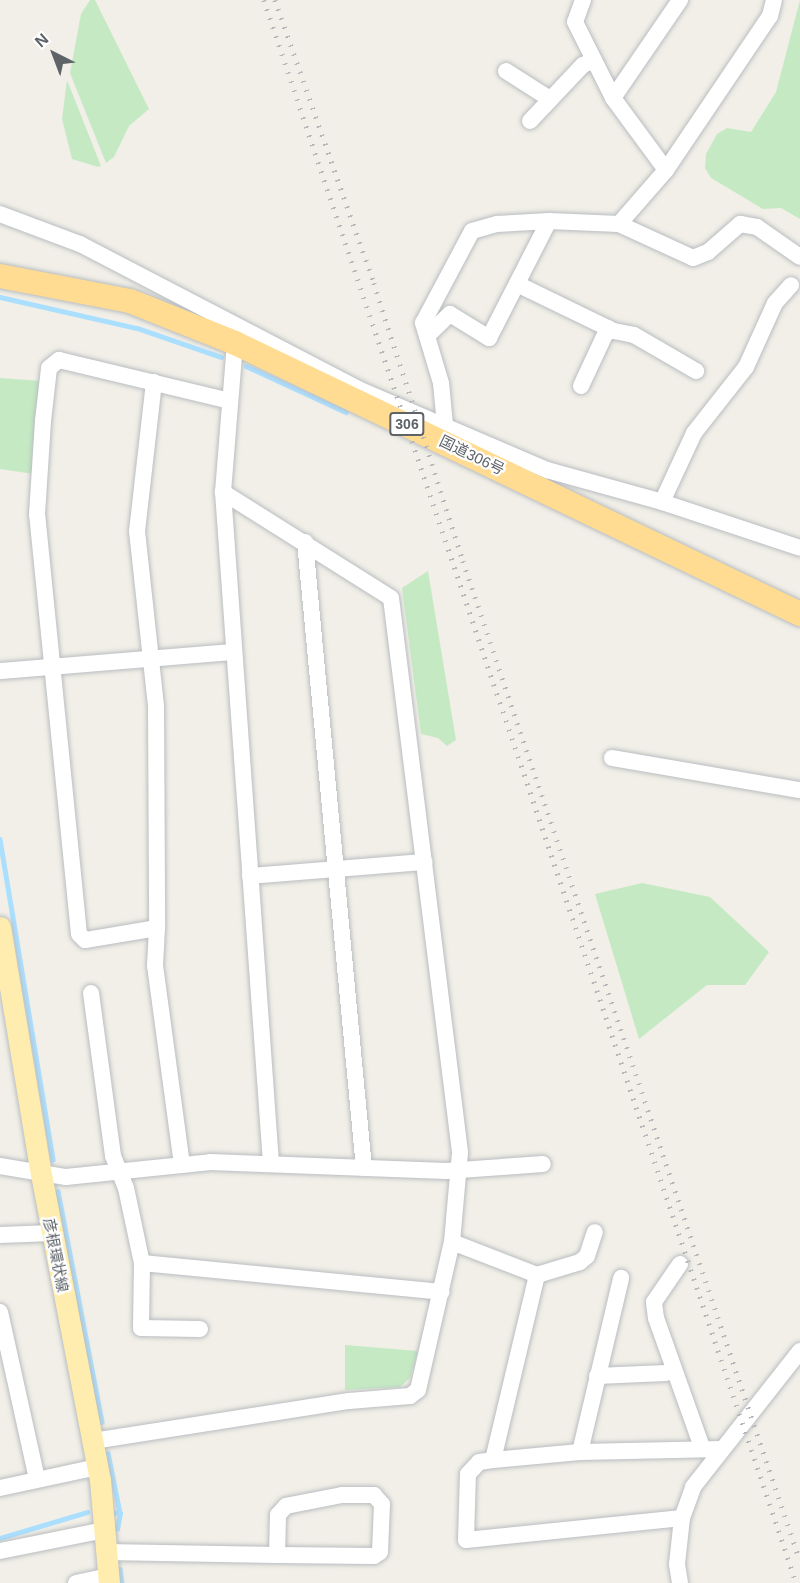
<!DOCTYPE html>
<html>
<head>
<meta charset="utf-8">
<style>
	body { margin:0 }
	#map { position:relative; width:800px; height:1583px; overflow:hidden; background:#f1efe7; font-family:Helvetica,"Noto Sans JP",sans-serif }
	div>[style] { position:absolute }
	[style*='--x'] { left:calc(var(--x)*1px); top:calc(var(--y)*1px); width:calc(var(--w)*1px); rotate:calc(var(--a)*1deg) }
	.green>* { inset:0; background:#c5eac3 }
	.stream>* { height:4.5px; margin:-2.25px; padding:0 2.25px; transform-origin:2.25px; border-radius:2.25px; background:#aadfff }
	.roads { filter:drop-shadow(0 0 2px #b9bdc1) drop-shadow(0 0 2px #b9bdc1) }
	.minor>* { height:16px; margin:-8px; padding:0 8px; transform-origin:8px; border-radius:8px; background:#fff }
	.major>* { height:21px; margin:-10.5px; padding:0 10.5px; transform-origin:10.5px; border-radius:10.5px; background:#ffedaf }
	.highway>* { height:24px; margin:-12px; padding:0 12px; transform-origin:12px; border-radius:12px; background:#ffdc91 }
	.rail>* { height:4.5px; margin-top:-2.25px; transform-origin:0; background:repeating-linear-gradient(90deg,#b6b7b8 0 1.5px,transparent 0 9.5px) }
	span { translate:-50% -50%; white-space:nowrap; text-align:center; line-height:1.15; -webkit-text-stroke:4.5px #fff; paint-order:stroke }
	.shield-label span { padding:2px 4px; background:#fff; border:2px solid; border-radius:4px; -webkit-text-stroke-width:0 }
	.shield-label { font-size:14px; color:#5e6368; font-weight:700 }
	.street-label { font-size:15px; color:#5e6368 }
	.north { position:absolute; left:24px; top:24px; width:60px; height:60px; -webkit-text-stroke:4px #fff; paint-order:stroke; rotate:318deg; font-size:16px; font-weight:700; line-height:24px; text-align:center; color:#5e6368 }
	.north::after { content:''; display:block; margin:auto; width:21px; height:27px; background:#5e6368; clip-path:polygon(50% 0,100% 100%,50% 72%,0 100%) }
</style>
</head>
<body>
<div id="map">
	<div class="green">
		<i style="clip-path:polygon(90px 0,95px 0,149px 109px,129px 126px,114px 157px,106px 163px,70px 73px,81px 14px)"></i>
		<i style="clip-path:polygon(800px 0,800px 219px,781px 208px,763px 209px,711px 178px,705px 168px,706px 154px,717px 134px,727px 128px,751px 132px,776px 92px)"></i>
		<i style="clip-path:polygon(67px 80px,101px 166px,98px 167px,72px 159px,62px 119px)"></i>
		<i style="clip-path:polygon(0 378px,41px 381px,34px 474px,0 469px)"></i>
		<i style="clip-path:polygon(428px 571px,456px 740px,447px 746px,438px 738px,421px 734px,402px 588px)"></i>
		<i style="clip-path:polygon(642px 883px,710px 897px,769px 952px,745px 985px,707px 985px,639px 1039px,595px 894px)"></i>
		<i style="clip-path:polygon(345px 1345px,418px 1351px,410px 1378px,400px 1387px,345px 1390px)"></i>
	</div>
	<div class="stream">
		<i style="--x:0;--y:297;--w:140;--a:12.8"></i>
		<i style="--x:137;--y:328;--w:89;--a:19"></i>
		<i style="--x:246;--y:366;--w:110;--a:24.7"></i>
		<i style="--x:0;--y:839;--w:325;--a:80.6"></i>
		<i style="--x:58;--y:1191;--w:235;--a:79.2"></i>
		<i style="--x:108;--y:1453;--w:61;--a:78.7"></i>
		<i style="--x:120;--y:1513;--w:5;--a:180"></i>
		<i style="--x:117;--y:1529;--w:16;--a:-79"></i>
		<i style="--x:0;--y:1538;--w:91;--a:-16.6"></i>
		<i style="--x:120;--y:1569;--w:14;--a:82"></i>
	</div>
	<div class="roads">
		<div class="minor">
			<i style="--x:583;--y:0;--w:23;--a:110"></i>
			<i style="--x:575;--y:22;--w:85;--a:63.4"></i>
			<i style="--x:613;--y:98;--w:119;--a:-55.6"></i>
			<i style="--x:506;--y:71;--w:52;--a:32.5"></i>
			<i style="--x:613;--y:98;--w:89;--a:53.6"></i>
			<i style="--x:530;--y:121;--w:77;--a:-46.6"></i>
			<i style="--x:583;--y:65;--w:12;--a:-24"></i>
			<i style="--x:0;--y:214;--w:85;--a:20.6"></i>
			<i style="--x:80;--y:244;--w:314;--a:27.5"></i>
			<i style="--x:358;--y:389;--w:206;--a:23.2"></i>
			<i style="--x:547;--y:470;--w:119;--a:15.5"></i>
			<i style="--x:662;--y:502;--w:145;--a:18.4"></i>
			<i style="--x:619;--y:224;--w:72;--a:-49"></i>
			<i style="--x:666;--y:170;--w:186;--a:-56"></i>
			<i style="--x:770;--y:16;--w:16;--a:-76"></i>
			<i style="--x:517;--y:284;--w:108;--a:25.9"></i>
			<i style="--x:614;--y:331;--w:20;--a:11"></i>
			<i style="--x:634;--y:335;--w:72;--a:30.1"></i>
			<i style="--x:427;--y:336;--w:32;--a:-44"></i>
			<i style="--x:450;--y:314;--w:46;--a:31.6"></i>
			<i style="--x:489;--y:338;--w:131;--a:-62.9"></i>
			<i style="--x:235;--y:343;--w:149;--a:94.6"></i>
			<i style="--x:223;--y:492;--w:673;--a:85.91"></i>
			<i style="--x:154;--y:382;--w:150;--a:96.5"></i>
			<i style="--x:137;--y:531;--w:176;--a:83.8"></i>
			<i style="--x:156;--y:706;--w:222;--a:89.7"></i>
			<i style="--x:581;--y:386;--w:64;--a:-65"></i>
			<i style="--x:445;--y:425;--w:42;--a:-95.4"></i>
			<i style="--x:441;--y:383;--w:63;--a:-106.7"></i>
			<i style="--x:423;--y:323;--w:104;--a:-62"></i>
			<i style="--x:472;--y:231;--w:26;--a:-16"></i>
			<i style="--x:497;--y:224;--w:52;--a:-3.3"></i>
			<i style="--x:549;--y:221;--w:70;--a:2.5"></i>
			<i style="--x:619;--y:224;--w:81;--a:24.7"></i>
			<i style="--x:693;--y:258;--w:16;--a:-22"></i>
			<i style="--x:708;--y:252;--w:43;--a:-41.2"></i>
			<i style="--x:740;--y:224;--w:17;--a:10"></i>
			<i style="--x:757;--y:227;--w:52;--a:34.9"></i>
			<i style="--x:662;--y:502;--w:76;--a:-65.1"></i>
			<i style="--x:694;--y:433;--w:84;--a:-51.8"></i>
			<i style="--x:746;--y:367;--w:70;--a:-65.6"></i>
			<i style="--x:775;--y:303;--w:24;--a:-48"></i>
			<i style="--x:305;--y:542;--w:629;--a:84.62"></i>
			<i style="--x:0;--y:671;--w:234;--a:-4.7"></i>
			<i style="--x:612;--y:758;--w:191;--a:9.7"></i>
			<i style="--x:250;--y:876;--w:175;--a:-4.6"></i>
			<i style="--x:91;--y:993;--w:164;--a:82.3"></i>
			<i style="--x:113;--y:1156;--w:35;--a:68"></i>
			<i style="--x:126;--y:1188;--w:77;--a:78"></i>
			<i style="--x:142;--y:1263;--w:301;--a:5.5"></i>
			<i style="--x:182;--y:1165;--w:201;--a:-97.7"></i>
			<i style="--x:155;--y:966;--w:38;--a:-87"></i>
			<i style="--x:157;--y:928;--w:73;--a:170.5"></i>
			<i style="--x:85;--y:940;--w:8;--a:-135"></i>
			<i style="--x:79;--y:934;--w:422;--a:-95.7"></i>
			<i style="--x:37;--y:514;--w:93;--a:-86.3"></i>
			<i style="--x:43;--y:421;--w:53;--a:-83.5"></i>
			<i style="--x:49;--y:368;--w:13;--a:-39"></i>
			<i style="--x:59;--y:360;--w:176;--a:13.5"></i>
			<i style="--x:0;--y:1166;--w:67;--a:9.5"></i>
			<i style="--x:66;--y:1177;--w:145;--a:-5.9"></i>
			<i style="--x:210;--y:1162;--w:236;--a:2.2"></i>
			<i style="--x:446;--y:1171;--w:97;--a:-4.1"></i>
			<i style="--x:0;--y:1235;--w:52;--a:-2.2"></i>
			<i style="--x:452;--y:1242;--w:91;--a:21.2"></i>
			<i style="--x:537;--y:1275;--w:190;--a:103.4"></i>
			<i style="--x:142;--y:1263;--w:65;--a:90.9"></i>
			<i style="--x:141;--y:1328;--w:59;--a:1"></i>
			<i style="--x:680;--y:1264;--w:46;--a:124.4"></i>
			<i style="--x:654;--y:1302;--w:16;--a:83"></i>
			<i style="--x:656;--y:1318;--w:137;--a:70.4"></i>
			<i style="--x:537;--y:1275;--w:45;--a:-16.8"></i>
			<i style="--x:580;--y:1262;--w:9;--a:-41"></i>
			<i style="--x:587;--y:1256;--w:25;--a:-72"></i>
			<i style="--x:0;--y:1312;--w:171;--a:77.5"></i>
			<i style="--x:597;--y:1376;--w:69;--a:-2.5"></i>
			<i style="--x:93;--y:1441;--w:259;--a:-8.9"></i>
			<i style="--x:349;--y:1401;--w:61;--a:-4.7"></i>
			<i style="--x:410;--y:1396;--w:10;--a:-37"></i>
			<i style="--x:418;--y:1390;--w:152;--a:-77.1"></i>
			<i style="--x:452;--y:1242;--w:90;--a:-84.9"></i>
			<i style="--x:460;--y:1152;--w:558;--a:-97.1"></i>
			<i style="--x:391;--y:598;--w:199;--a:-147.8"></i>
			<i style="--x:580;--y:1452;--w:179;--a:-76.7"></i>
			<i style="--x:0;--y:1488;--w:99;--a:-12.2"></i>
			<i style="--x:682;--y:1518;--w:217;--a:174.2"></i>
			<i style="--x:466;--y:1540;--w:66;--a:-88.3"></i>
			<i style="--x:468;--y:1474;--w:16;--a:-47"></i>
			<i style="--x:479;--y:1462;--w:14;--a:-8"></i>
			<i style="--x:493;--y:1460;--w:87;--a:-5.3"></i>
			<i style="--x:580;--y:1452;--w:141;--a:-1.2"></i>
			<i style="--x:0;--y:1551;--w:106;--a:-11.4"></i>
			<i style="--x:105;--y:1552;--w:172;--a:1"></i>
			<i style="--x:277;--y:1555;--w:97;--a:0.6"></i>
			<i style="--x:374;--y:1556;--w:7;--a:-34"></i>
			<i style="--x:380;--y:1552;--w:48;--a:-87.6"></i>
			<i style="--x:382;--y:1504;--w:12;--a:-132"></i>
			<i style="--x:374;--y:1495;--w:32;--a:180"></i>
			<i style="--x:342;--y:1495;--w:57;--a:168.9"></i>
			<i style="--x:286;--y:1506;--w:12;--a:132"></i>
			<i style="--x:278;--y:1515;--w:40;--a:91.4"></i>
			<i style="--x:76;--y:1583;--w:33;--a:-12"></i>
			<i style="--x:680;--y:1583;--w:19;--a:-99"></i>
			<i style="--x:677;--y:1564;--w:46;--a:-83.8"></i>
			<i style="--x:682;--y:1518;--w:33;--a:-70"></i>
			<i style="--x:693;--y:1487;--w:173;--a:-51.8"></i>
		</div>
		<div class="major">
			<i style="--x:0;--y:927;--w:250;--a:80.6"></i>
			<i style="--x:41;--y:1174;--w:312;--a:79.1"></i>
			<i style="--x:100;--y:1480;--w:103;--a:85"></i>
		</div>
		<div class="highway">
			<i style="--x:0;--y:276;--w:132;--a:10.9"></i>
			<i style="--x:130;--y:301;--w:113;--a:21.8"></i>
			<i style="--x:235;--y:343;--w:627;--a:25.62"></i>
		</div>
	</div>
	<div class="rail">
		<i style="--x:264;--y:0;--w:1670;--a:71.42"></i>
		<i style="--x:275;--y:0;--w:300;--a:70.7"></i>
		<i style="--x:374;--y:283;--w:292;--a:72.2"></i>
		<i style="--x:463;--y:561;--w:1054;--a:71.36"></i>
	</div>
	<div class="shield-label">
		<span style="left:407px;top:424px">306</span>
	</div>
	<div class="street-label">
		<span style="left:472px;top:455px;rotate:26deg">国道306号</span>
		<span style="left:56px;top:1255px;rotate:79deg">彦根環状線</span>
	</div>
	<div class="north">N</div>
</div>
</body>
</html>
